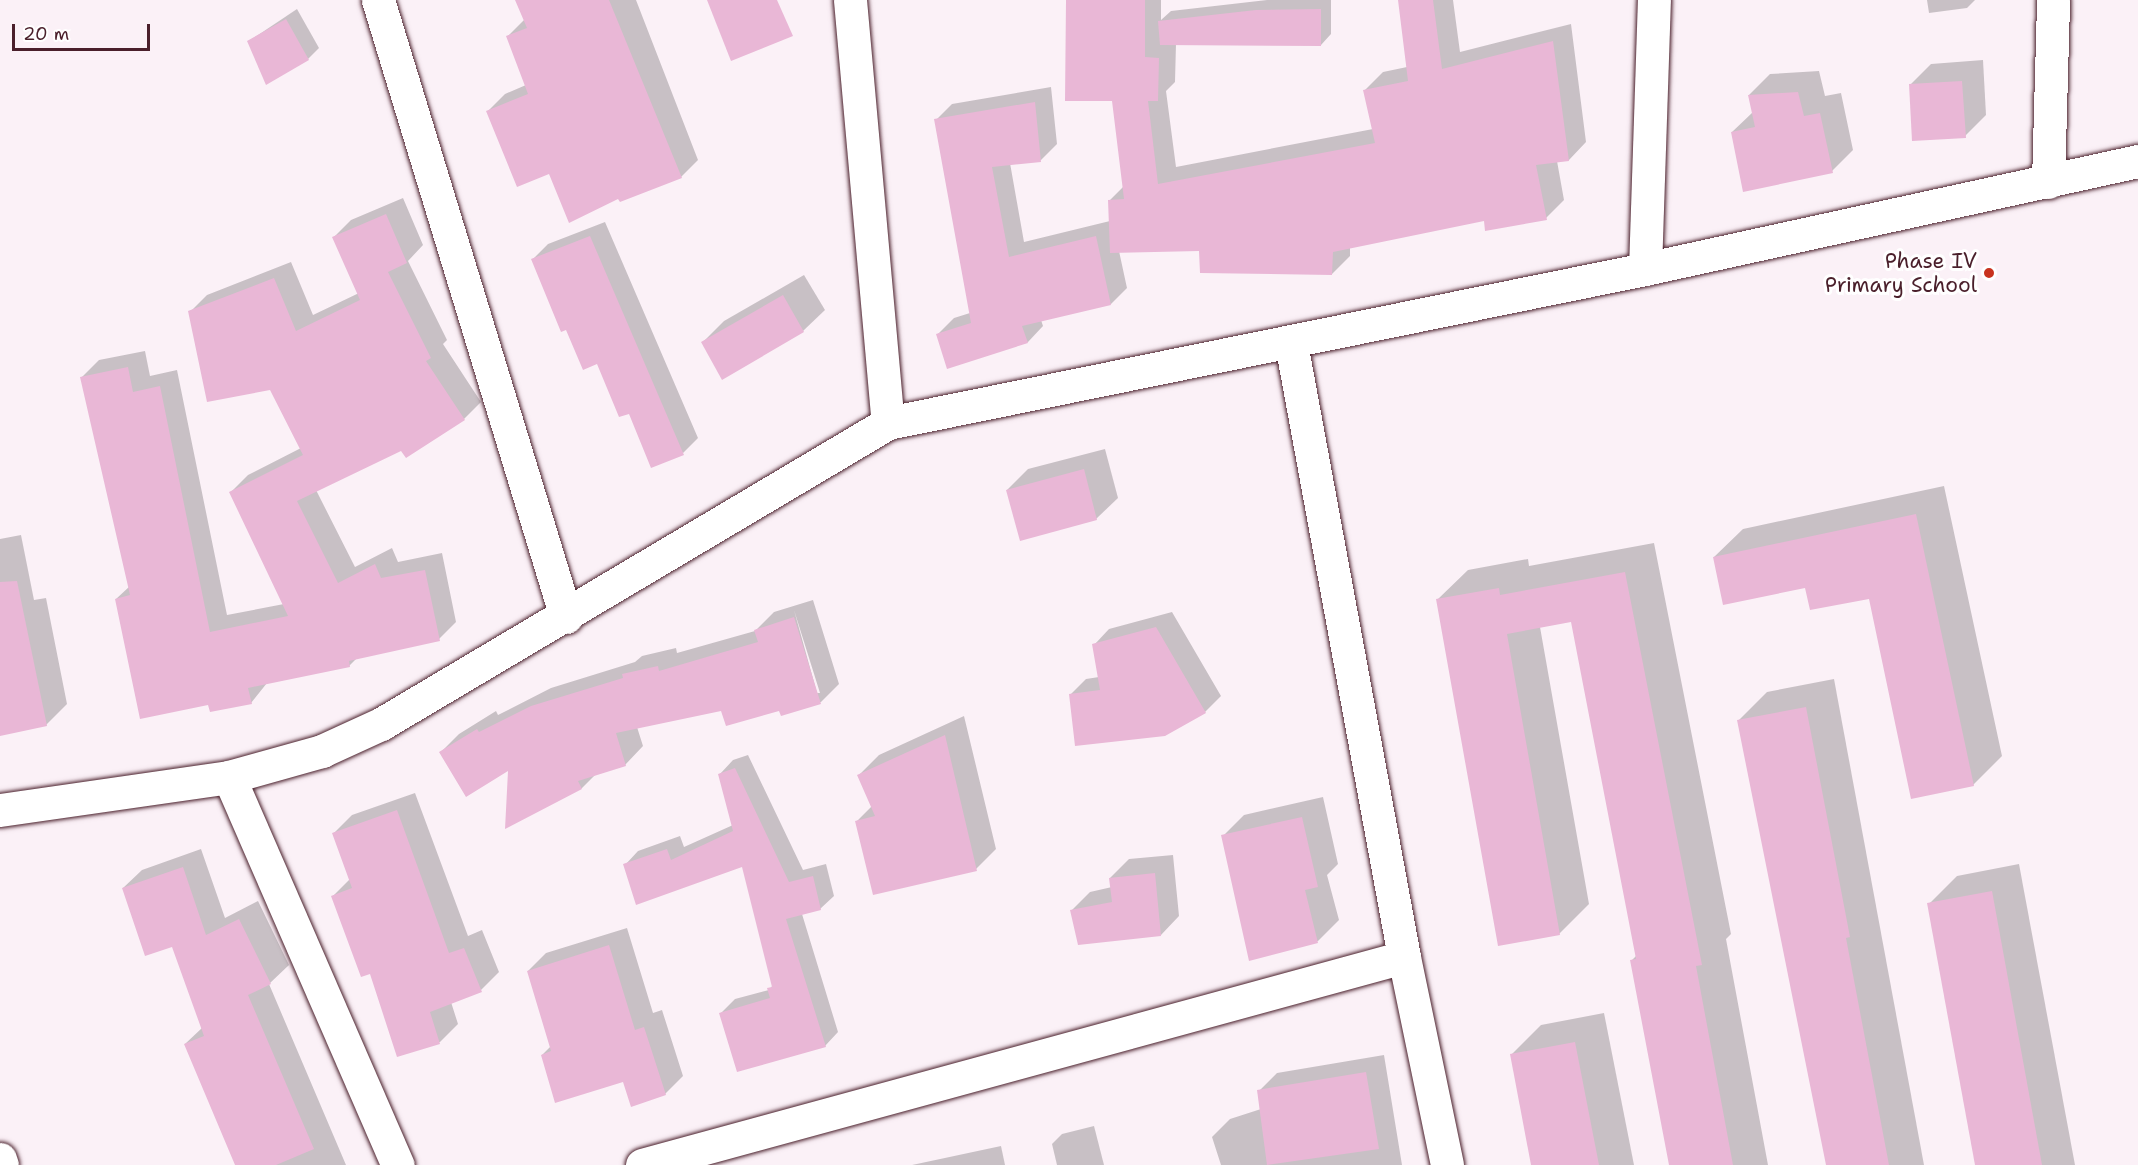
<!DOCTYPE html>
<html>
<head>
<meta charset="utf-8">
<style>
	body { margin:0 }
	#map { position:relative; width:2138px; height:1165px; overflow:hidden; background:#fbf1f7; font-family:"Shantell Sans",sans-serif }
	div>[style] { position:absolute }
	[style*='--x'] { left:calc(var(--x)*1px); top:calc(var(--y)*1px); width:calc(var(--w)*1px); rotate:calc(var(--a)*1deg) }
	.shadow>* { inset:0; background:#0003 }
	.building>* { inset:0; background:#e9b7d6 }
	.roads { filter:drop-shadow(0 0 2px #4a1f2b) drop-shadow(0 0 2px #4a1f2b) }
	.minor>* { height:33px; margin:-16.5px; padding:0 16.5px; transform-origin:16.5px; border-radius:16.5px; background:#fff }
	.dots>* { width:16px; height:16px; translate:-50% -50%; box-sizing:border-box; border:3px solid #fff; border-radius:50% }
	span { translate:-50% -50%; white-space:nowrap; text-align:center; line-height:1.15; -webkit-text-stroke:6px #fff; paint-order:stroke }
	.poi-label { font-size:21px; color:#4a1f2b }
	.right { translate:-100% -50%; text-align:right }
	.scale { position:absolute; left:12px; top:24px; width:138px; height:27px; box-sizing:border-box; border:3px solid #4a1f2b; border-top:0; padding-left:8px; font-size:18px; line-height:21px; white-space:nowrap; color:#4a1f2b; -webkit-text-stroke:4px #fff; paint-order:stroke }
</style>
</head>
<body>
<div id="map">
	<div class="shadow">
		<i style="clip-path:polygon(517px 0,636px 0,698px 160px,681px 177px,619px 197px,550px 172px,488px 111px,505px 94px,526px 85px,508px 36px,525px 19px)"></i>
		<i style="clip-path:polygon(1068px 0,1161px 0,1161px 20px,1171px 11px,1267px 0,1331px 0,1331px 34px,1321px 45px,1176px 44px,1175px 82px,1166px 91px,1176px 167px,1373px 129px,1365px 90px,1383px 72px,1407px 67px,1399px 0,1453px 0,1460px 52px,1571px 24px,1586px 142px,1569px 160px,1557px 161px,1564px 200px,1546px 218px,1485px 219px,1350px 247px,1350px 256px,1332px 274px,1201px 250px,1119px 251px,1127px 288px,1111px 304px,1041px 320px,1043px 326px,1028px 342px,938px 334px,954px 318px,970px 313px,936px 120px,952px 104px,1051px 87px,1057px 144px,1041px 160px,1010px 163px,1024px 242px,1110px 221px,1110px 200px,1124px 186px,1114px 100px)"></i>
		<i style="clip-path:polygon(1927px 0,1975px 0,1967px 8px,1929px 13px)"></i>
		<i style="clip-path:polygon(297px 9px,319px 48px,308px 59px,249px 41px)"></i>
		<i style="clip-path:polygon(1983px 60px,1986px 115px,1965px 136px,1910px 85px,1931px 64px)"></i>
		<i style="clip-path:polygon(1819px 71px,1825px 96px,1841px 93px,1853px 150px,1832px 171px,1732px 132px,1753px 112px,1749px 95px,1770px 74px)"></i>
		<i style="clip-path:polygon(403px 198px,423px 245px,408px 261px,447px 340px,443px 344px,481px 402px,464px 419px,316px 490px,355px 567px,392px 548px,398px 562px,442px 553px,456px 622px,439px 639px,358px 657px,349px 666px,267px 683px,251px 703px,209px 703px,116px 599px,130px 586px,82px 377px,99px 360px,145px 351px,150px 376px,177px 370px,227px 615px,284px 604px,231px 492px,248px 475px,301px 448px,271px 388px,190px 312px,207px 295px,291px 262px,313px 315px,359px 293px,334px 237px,351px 220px)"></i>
		<i style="clip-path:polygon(605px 222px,698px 438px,683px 453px,629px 412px,598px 362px,567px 328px,533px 259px,548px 244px)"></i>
		<i style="clip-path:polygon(804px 275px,825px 310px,803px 331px,723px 377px,703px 342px,724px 321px)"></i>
		<i style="clip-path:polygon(1105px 449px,1118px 498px,1096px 519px,1007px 490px,1028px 469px)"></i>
		<i style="clip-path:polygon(1944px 486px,2002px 756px,1973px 785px,1870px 597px,1714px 557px,1743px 529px)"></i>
		<i style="clip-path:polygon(21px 535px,34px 600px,46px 598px,67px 704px,46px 725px,0 734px,0 539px)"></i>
		<i style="clip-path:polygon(1654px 543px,1731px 934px,1726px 939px,1768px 1165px,1670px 1165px,1632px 960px,1637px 955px,1572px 621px,1540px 627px,1589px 904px,1559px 934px,1438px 599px,1468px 570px,1528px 559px,1529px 566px)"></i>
		<i style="clip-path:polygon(evenodd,813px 600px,839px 684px,821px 702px,782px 714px,780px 709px,723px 709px,637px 727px,643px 746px,625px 765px,596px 774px,582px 788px,507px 826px,509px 769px,441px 752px,459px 734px,496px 711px,498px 715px,551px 688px,635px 662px,642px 656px,676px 648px,677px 653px,755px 631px,774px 612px,813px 600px,794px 610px,820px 693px,817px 693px,794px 610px)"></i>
		<i style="clip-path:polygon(1172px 612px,1221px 696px,1205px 712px,1070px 695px,1086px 679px,1099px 677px,1094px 645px,1109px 629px)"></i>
		<i style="clip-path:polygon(1834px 679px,1924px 1165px,1828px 1165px,1739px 720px,1767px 692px)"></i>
		<i style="clip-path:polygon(964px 716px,996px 849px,976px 869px,857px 821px,872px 806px,859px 775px,879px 755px)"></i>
		<i style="clip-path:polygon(748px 755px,803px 870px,826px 864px,834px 896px,820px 909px,802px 914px,838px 1032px,825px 1046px,721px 1013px,735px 999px,769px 990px,773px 985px,743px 865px,625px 865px,638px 851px,680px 836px,684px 847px,733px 825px,720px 774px,733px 760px)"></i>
		<i style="clip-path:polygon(415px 793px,468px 936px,482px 930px,499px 972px,481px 990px,451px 1002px,458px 1024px,440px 1042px,398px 1055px,371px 972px,333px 896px,350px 879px,334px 833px,352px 815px)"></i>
		<i style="clip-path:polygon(1323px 797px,1338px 864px,1327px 875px,1339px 920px,1318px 941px,1250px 959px,1223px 836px,1244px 815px)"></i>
		<i style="clip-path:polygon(201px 849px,225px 918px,258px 901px,289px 965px,269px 984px,346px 1165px,237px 1165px,185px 1044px,203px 1027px,173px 945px,123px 888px,142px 870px)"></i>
		<i style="clip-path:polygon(1173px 855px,1179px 916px,1161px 935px,1072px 910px,1090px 892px,1112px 887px,1110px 878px,1129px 859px)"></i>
		<i style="clip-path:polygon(2019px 864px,2075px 1165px,1977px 1165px,1929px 904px,1957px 876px)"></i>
		<i style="clip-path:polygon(627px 928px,653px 1013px,662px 1010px,683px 1076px,665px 1094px,542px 1055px,551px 1046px,528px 971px,546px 953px)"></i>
		<i style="clip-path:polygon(1604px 1013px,1634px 1165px,1533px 1165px,1511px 1055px,1541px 1025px)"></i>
		<i style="clip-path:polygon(1384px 1055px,1402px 1165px,1221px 1165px,1212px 1137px,1230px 1119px,1261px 1109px,1259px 1091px,1277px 1073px)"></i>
		<i style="clip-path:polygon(1094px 1126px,1104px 1165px,1057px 1165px,1052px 1144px,1062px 1134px)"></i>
		<i style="clip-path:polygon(1001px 1146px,1005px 1165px,912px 1165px)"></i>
	</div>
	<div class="building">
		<i style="clip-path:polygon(515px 0,609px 0,682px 178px,620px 202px,618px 199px,569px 223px,549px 174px,517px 187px,486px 111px,528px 94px,506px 36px,527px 28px)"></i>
		<i style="clip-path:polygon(707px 0,777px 0,793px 36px,731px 61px)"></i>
		<i style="clip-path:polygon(1066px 0,1145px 0,1145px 57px,1159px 58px,1158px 101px,1148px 101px,1158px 184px,1375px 143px,1363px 90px,1408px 81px,1398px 0,1433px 0,1442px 69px,1553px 41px,1569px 161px,1536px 165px,1547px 220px,1485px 231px,1484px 221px,1333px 252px,1332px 275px,1200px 273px,1199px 251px,1110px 253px,1108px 200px,1124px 199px,1112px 101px,1065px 101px)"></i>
		<i style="clip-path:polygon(1321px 9px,1321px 46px,1160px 45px,1158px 21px,1256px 10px)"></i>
		<i style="clip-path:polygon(286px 19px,309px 60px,266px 85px,247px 41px)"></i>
		<i style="clip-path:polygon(1962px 81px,1966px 138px,1912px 141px,1909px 84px)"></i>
		<i style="clip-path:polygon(1798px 92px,1804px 116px,1820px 113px,1833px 173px,1743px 192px,1731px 132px,1755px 127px,1748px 95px)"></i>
		<i style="clip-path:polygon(1035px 102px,1041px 162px,992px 167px,1009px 257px,1096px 236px,1111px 305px,1022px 326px,1028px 343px,947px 369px,936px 334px,971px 323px,934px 119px)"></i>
		<i style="clip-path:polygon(386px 214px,407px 263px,388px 272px,431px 358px,426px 361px,465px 420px,406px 458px,401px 451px,297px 501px,338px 583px,375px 564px,381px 578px,425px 570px,440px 641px,349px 661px,350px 667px,248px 688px,252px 704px,210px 712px,208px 705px,140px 719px,115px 599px,130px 595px,80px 377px,128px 367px,133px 392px,160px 386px,210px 632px,288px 616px,229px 492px,303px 455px,270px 390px,207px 402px,188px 311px,274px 278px,296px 331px,360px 300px,332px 237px)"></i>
		<i style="clip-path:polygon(590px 236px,684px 455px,651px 468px,629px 414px,619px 417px,597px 364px,583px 370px,566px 330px,561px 332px,531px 259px)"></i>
		<i style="clip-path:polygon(783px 295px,804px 332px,722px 380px,701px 342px)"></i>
		<i style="clip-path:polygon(1084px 469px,1097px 520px,1020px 541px,1006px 490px)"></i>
		<i style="clip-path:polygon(1916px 514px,1974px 786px,1911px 799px,1869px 599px,1810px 610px,1805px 588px,1723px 605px,1713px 557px)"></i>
		<i style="clip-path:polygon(1625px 572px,1702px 965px,1696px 966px,1733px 1165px,1669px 1165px,1630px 960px,1636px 959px,1571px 622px,1507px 634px,1560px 935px,1498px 946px,1436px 599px,1499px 588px,1500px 595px)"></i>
		<i style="clip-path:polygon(17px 581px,47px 726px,0 736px,0 582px)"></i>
		<i style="clip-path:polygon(794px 617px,821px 704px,781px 716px,779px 711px,726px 726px,721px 711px,616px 733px,626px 766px,578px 781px,582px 789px,505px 829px,508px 771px,466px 797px,439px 752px,477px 729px,479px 732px,531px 706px,623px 678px,622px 674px,658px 666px,659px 671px,758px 642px,754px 630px)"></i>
		<i style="clip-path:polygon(1156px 627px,1206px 713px,1165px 736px,1075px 746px,1069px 694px,1100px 690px,1092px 644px)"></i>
		<i style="clip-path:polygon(1806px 707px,1850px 937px,1846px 938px,1889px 1165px,1826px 1165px,1737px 720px)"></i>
		<i style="clip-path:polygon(945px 735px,977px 871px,873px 895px,855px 821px,875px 816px,857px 775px)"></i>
		<i style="clip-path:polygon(735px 768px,789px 882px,813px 876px,821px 910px,786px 919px,826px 1047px,737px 1072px,719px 1013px,770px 998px,767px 988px,772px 987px,742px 867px,636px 905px,623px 864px,667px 849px,671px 860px,733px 831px,718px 774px)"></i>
		<i style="clip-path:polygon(397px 810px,449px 953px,464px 948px,482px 992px,430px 1012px,440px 1044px,397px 1057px,370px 974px,361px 977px,331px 896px,352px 888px,332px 833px)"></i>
		<i style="clip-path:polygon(1302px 817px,1318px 887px,1305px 890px,1318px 943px,1249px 961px,1221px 835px)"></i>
		<i style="clip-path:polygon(183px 867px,206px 935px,239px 919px,271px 984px,248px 995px,314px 1149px,276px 1165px,235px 1165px,184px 1044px,204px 1036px,172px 947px,145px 956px,122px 888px)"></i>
		<i style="clip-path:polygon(1155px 873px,1161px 936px,1078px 945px,1070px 910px,1112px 902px,1109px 878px)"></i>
		<i style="clip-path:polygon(1992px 891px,2042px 1165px,1975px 1165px,1927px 903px)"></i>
		<i style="clip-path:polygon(609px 945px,635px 1030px,644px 1027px,666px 1095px,631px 1107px,623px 1082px,555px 1103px,541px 1055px,551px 1051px,527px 971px)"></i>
		<i style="clip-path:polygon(1575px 1042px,1599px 1165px,1531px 1165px,1510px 1054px)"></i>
		<i style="clip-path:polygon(1366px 1072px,1379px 1149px,1267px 1165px,1257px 1090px)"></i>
	</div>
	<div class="roads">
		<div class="minor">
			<i style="--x:378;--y:0;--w:645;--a:73.05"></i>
			<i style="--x:850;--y:0;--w:425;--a:84.9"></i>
			<i style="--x:2048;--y:182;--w:182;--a:-88.4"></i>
			<i style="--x:1645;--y:269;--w:269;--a:-88.1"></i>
			<i style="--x:1291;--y:343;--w:624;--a:79.57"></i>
			<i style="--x:1404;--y:957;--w:212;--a:78.3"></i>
			<i style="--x:229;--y:777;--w:423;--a:66.5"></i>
			<i style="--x:0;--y:810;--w:231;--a:-8.2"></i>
			<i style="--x:229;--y:777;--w:97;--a:-15.6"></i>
			<i style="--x:322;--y:751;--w:65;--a:-24.6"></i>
			<i style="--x:381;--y:724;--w:590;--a:-30.7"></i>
			<i style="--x:888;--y:423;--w:773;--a:-11.5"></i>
			<i style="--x:1645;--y:269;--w:505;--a:-12.36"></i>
			<i style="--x:0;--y:1159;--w:6;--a:72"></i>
			<i style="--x:642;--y:1165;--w:790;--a:-15.27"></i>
		</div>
	</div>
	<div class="dots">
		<i style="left:1989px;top:273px;background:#c8321e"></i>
	</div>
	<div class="poi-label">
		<span class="right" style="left:1977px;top:273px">Phase IV<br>Primary School</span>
	</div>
	<div class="scale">20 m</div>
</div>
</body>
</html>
